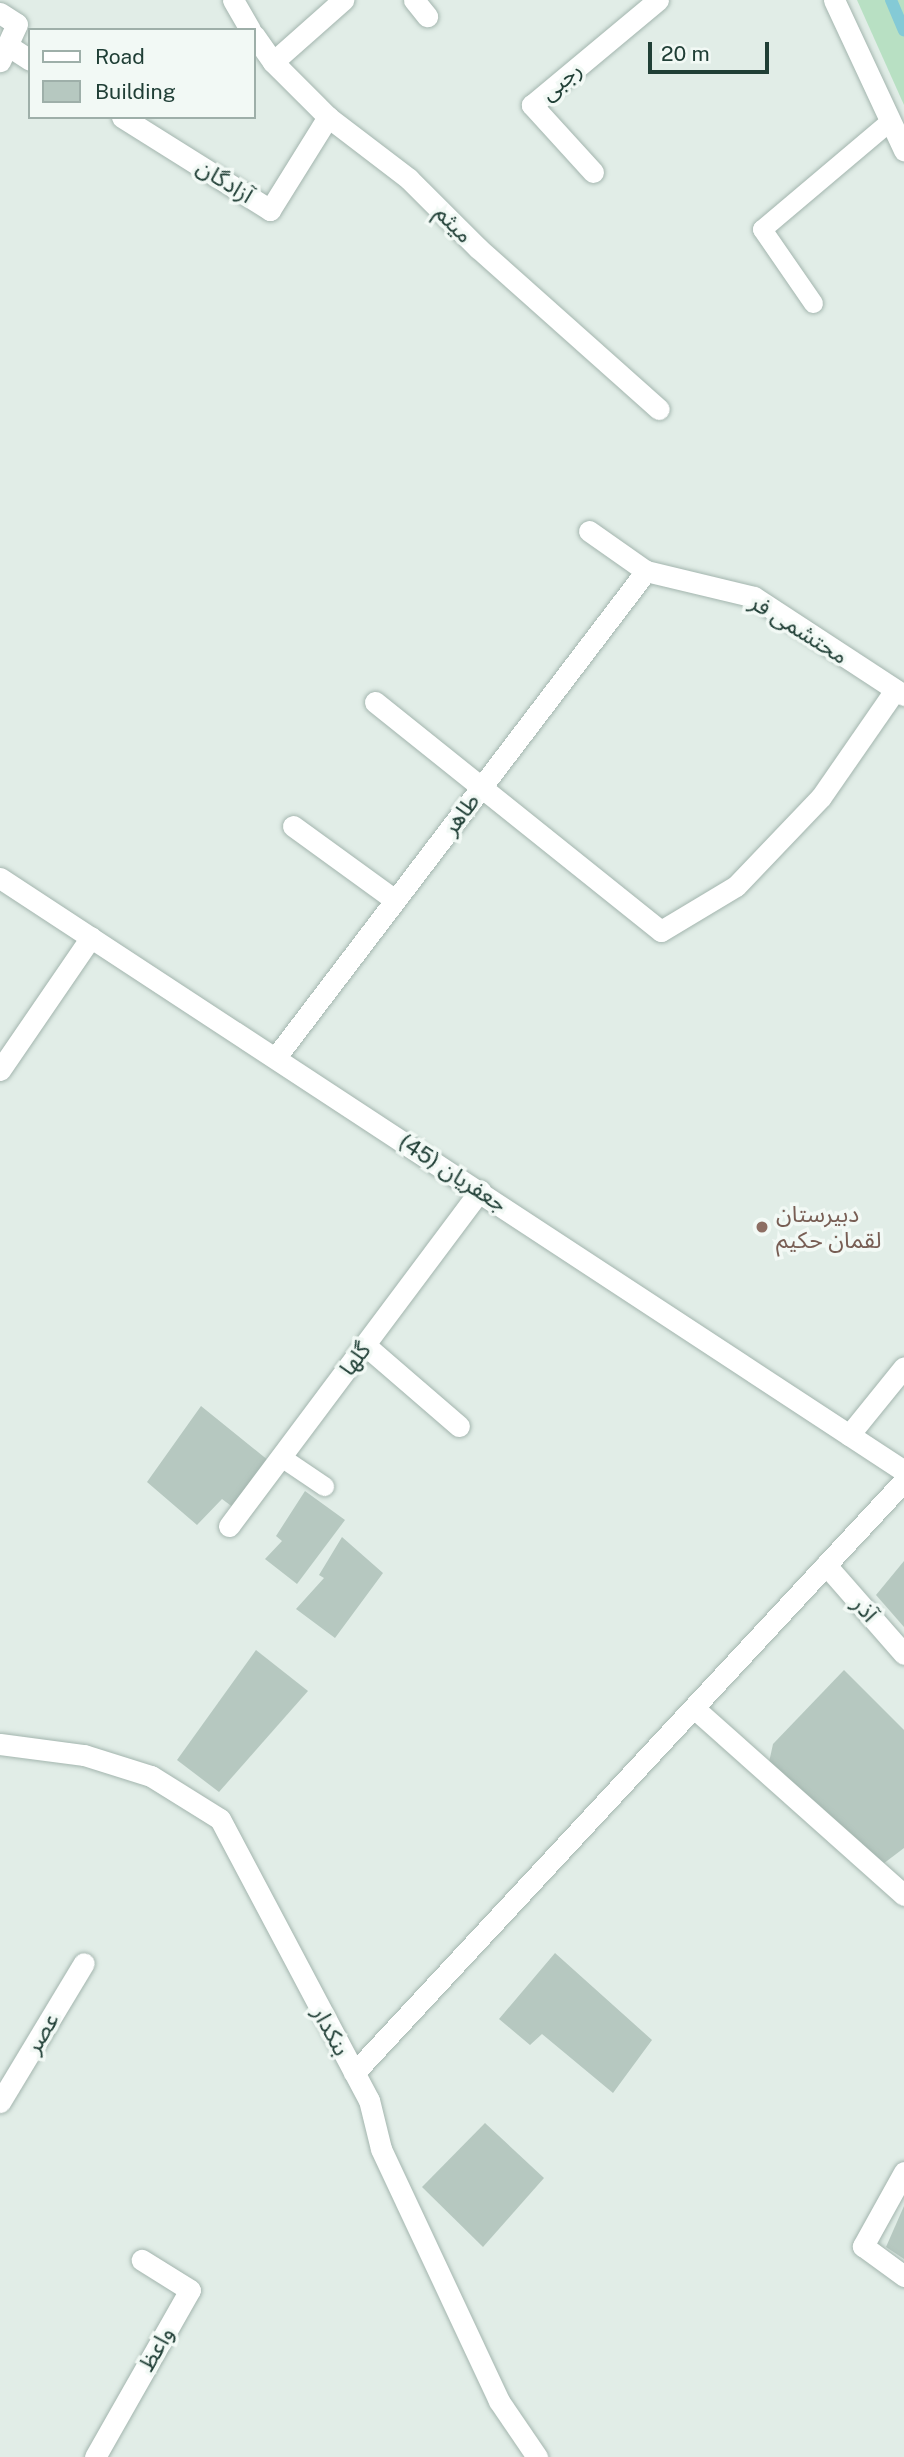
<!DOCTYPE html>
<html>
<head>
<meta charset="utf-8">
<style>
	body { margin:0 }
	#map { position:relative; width:904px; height:2457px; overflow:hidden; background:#e1ede7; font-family:"Public Sans","Noto Sans Arabic",sans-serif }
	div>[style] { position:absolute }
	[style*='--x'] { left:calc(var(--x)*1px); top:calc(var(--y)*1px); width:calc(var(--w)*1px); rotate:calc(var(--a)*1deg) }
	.green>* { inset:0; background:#b8e0c3 }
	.stream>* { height:12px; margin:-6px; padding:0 6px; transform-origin:6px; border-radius:6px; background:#84cad6 }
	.building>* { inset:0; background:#b6c8c0 }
	.roads { filter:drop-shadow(0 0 2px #a3b5ae) drop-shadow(0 0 2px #a3b5ae) }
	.service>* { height:19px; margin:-9.5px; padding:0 9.5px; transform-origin:9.5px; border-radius:9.5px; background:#fff }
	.minor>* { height:21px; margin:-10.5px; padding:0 10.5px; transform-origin:10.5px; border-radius:10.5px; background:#fff }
	.tertiary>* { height:21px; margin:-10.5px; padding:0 10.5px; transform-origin:10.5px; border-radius:10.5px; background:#fff }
	.dots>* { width:19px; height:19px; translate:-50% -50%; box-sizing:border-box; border:4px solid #f2f9f5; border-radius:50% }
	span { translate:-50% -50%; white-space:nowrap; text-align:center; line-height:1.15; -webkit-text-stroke:7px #f2f9f5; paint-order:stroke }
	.street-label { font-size:23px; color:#203f36 }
	.education-label { font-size:23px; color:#785e54 }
	.left { translate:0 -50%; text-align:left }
	.legend { position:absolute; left:28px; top:28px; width:228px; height:91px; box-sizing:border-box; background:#f2f9f5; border:2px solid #9eafa9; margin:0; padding:9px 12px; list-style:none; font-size:21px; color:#203f36 }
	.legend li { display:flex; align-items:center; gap:14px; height:35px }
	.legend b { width:35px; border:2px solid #9eafa9 }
	.scale { position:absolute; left:648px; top:42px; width:121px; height:32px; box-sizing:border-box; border:4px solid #203f36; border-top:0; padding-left:9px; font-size:21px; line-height:24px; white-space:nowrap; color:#203f36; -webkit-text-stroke:5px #f2f9f5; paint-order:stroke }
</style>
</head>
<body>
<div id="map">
	<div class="green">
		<i style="clip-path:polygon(857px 0,904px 0,904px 105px)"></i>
	</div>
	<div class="stream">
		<i style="--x:891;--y:0;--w:33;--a:67"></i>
	</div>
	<div class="building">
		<i style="clip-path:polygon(201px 1406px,269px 1461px,234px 1508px,222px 1499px,197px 1525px,147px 1482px)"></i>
		<i style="clip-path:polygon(305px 1491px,345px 1520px,297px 1584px,265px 1559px,282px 1541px,276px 1536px)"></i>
		<i style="clip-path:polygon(342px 1537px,383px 1573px,335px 1638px,296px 1609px,324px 1578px,319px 1575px)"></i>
		<i style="clip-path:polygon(904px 1561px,904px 1627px,876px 1595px)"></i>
		<i style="clip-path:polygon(256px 1650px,308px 1691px,219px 1792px,177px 1760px)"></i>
		<i style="clip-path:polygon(844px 1670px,904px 1730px,904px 1848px,879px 1867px,768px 1767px,773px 1744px)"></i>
		<i style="clip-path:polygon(555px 1953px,652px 2040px,613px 2093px,542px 2034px,530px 2045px,499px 2019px)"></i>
		<i style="clip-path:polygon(485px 2123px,544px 2178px,483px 2247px,422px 2187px)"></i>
		<i style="clip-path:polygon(904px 2206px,904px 2259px,886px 2247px)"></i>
	</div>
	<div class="roads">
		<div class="service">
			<i style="--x:813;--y:303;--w:90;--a:-124.6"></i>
			<i style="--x:762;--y:229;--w:167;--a:-40.2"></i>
			<i style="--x:281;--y:1457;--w:52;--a:34"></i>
		</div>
		<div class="minor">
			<i style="--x:233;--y:0;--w:34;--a:60"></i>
			<i style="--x:414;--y:0;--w:21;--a:51"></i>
			<i style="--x:0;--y:13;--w:20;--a:33"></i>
			<i style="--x:17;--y:24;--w:41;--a:114.7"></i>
			<i style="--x:254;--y:35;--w:33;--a:55"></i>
			<i style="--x:273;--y:62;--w:78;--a:45"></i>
			<i style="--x:328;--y:117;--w:102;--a:37.4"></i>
			<i style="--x:409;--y:179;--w:98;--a:45"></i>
			<i style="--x:478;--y:248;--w:242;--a:41.7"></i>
			<i style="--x:7;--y:45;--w:27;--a:33"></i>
			<i style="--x:273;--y:62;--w:94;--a:-41.5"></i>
			<i style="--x:122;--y:117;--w:175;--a:32.1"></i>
			<i style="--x:270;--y:210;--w:110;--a:-58.1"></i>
			<i style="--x:593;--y:172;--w:91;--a:-132.3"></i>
			<i style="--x:532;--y:105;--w:164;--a:-39.8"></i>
			<i style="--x:589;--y:531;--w:70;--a:35.1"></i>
			<i style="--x:646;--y:571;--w:111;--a:13.5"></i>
			<i style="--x:754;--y:597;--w:179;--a:33.2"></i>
			<i style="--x:375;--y:702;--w:366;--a:38.7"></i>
			<i style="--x:661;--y:931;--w:87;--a:-31"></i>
			<i style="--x:736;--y:886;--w:123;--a:-46.3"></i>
			<i style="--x:821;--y:797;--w:130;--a:-55.3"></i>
			<i style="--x:293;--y:826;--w:126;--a:36"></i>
			<i style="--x:0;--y:878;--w:1081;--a:33.26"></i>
			<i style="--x:276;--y:1057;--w:611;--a:-52.72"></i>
			<i style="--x:0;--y:1070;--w:161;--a:-55.6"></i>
			<i style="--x:365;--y:1345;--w:124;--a:40.8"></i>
			<i style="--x:849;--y:1435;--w:87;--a:-51"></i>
			<i style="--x:229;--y:1526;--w:419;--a:-53.2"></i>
			<i style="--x:826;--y:1565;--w:118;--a:48.8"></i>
			<i style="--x:694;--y:1708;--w:281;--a:41.7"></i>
			<i style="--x:0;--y:1744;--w:85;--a:7.5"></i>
			<i style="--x:84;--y:1755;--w:70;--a:17.4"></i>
			<i style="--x:151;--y:1776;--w:81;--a:31.9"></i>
			<i style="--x:220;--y:1819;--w:318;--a:62.1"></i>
			<i style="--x:369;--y:2100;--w:50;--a:76.2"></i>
			<i style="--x:381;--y:2149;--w:278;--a:64.9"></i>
			<i style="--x:499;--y:2401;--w:68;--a:55.8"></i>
			<i style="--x:354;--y:2073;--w:808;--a:-47.11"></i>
			<i style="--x:0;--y:2102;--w:162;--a:-58.9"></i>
			<i style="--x:904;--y:2172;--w:85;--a:119"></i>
			<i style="--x:863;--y:2246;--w:51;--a:36.2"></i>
			<i style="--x:95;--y:2457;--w:192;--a:-60.4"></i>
			<i style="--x:190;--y:2290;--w:57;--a:-148"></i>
		</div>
		<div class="tertiary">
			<i style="--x:834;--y:0;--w:166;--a:65"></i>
		</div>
	</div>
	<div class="dots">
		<i style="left:762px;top:1227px;background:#8d6e63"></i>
	</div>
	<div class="street-label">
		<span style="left:561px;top:81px;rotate:-40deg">رجبی</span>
		<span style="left:225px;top:181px;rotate:32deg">آزادگان</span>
		<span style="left:454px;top:224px;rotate:45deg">میثم</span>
		<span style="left:799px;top:629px;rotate:32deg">محتشمی فر</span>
		<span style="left:461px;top:814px;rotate:-53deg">طاهر</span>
		<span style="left:453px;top:1173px;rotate:33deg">جعفریان (45)</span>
		<span style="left:355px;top:1359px;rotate:-53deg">گلها</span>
		<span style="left:865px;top:1609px;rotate:49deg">آذر</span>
		<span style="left:331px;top:2031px;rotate:62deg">بنکدار</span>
		<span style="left:42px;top:2033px;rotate:-59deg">عصر</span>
		<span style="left:156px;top:2349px;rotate:-60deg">واعظ</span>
	</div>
	<div class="education-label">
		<span class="left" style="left:776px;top:1227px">دبیرستان<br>لقمان حکیم</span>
	</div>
	<ul class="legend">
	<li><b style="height:9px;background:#fff"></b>Road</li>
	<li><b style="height:19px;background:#b6c8c0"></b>Building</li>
	</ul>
	<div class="scale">20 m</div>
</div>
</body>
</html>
